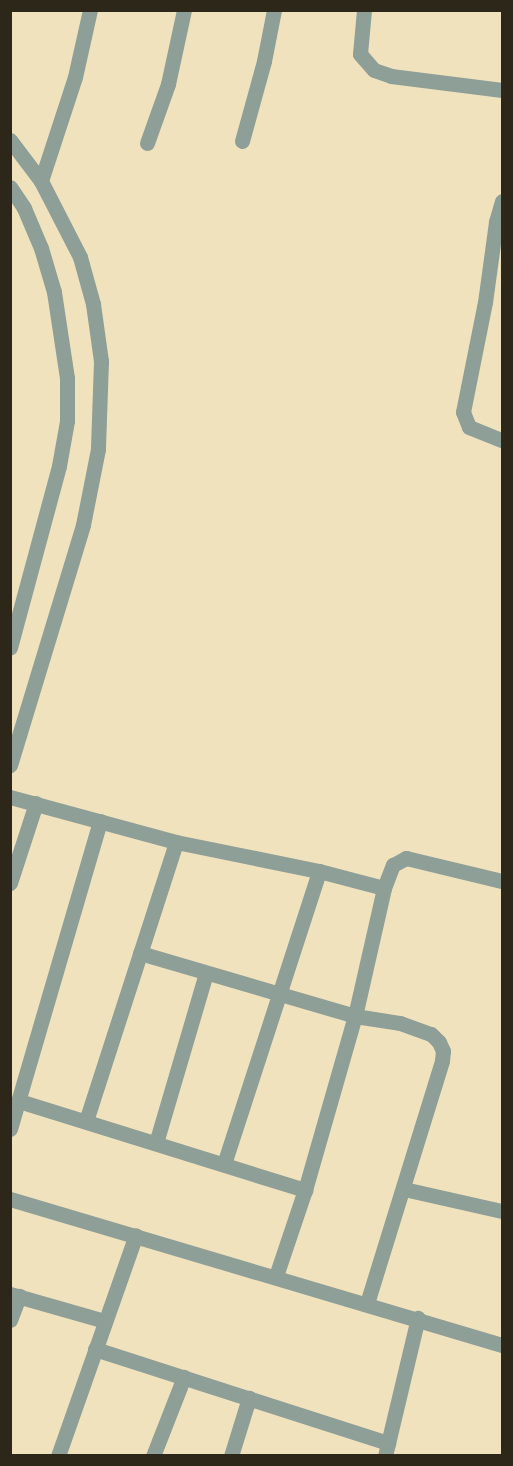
<!DOCTYPE html>
<html>
<head>
<meta charset="utf-8">
<style>
	body { margin:0 }
	#map { position:relative; width:513px; height:1466px; overflow:hidden; background:#f1e2be; font-family:"Noto Sans",sans-serif }
	div>[style] { position:absolute }
	[style*='--x'] { left:calc(var(--x)*1px); top:calc(var(--y)*1px); width:calc(var(--w)*1px); rotate:calc(var(--a)*1deg) }
	.minor>* { height:15px; margin:-7.5px; padding:0 7.5px; transform-origin:7.5px; border-radius:7.5px; background:#8e9f97 }
	.tertiary>* { height:15px; margin:-7.5px; padding:0 7.5px; transform-origin:7.5px; border-radius:7.5px; background:#8e9f97 }
	span { translate:-50% -50%; white-space:nowrap; text-align:center; line-height:1.15; -webkit-text-stroke:4.5px #f1e2be; paint-order:stroke }
	.frame { position:absolute; inset:0; border:12px solid #2d271a; pointer-events:none }
</style>
</head>
<body>
<div id="map">
	<div class="minor">
		<i style="--x:364;--y:10;--w:44;--a:95.2"></i>
		<i style="--x:360;--y:54;--w:21;--a:49"></i>
		<i style="--x:374;--y:70;--w:18;--a:19"></i>
		<i style="--x:391;--y:76;--w:112;--a:7.2"></i>
		<i style="--x:242;--y:141;--w:83;--a:-74.6"></i>
		<i style="--x:264;--y:61;--w:52;--a:-78.9"></i>
		<i style="--x:147;--y:143;--w:63;--a:-70.4"></i>
		<i style="--x:168;--y:84;--w:76;--a:-77.8"></i>
		<i style="--x:41;--y:181;--w:109;--a:-71.9"></i>
		<i style="--x:75;--y:77;--w:69;--a:-77.4"></i>
		<i style="--x:502;--y:201;--w:22;--a:106"></i>
		<i style="--x:496;--y:222;--w:81;--a:97.8"></i>
		<i style="--x:485;--y:302;--w:112;--a:101.3"></i>
		<i style="--x:463;--y:412;--w:16;--a:68"></i>
		<i style="--x:469;--y:427;--w:35;--a:22"></i>
		<i style="--x:10;--y:797;--w:172;--a:15.2"></i>
		<i style="--x:176;--y:842;--w:146;--a:11.5"></i>
		<i style="--x:319;--y:871;--w:67;--a:14.7"></i>
		<i style="--x:384;--y:888;--w:25;--a:-69"></i>
		<i style="--x:393;--y:865;--w:15;--a:-28"></i>
		<i style="--x:406;--y:858;--w:99;--a:13.5"></i>
		<i style="--x:10;--y:883;--w:84;--a:-72"></i>
		<i style="--x:140;--y:953;--w:224;--a:16.3"></i>
		<i style="--x:355;--y:1016;--w:46;--a:8.8"></i>
		<i style="--x:400;--y:1023;--w:33;--a:20"></i>
		<i style="--x:431;--y:1034;--w:11;--a:45"></i>
		<i style="--x:439;--y:1042;--w:10;--a:66"></i>
		<i style="--x:443;--y:1051;--w:10;--a:96"></i>
		<i style="--x:442;--y:1061;--w:253;--a:107.2"></i>
		<i style="--x:19;--y:1101;--w:300;--a:17.3"></i>
		<i style="--x:86;--y:1121;--w:293;--a:-72.1"></i>
		<i style="--x:10;--y:1129;--w:321;--a:-73.7"></i>
		<i style="--x:156;--y:1143;--w:177;--a:-73.6"></i>
		<i style="--x:224;--y:1164;--w:308;--a:-72"></i>
		<i style="--x:404;--y:1189;--w:100;--a:12.7"></i>
		<i style="--x:10;--y:1199;--w:513;--a:16.53"></i>
		<i style="--x:276;--y:1276;--w:91;--a:-71.4"></i>
		<i style="--x:305;--y:1190;--w:181;--a:-74"></i>
		<i style="--x:355;--y:1016;--w:131;--a:-77.2"></i>
		<i style="--x:10;--y:1294;--w:99;--a:15.9"></i>
		<i style="--x:10;--y:1320;--w:26;--a:-69"></i>
		<i style="--x:95;--y:1349;--w:308;--a:17.8"></i>
		<i style="--x:58;--y:1456;--w:234;--a:-70.6"></i>
		<i style="--x:153;--y:1456;--w:85;--a:-68.6"></i>
		<i style="--x:231;--y:1456;--w:61;--a:-72.8"></i>
		<i style="--x:385;--y:1456;--w:142;--a:-76.6"></i>
	</div>
	<div class="tertiary">
		<i style="--x:10;--y:140;--w:51;--a:52.9"></i>
		<i style="--x:41;--y:181;--w:85;--a:62.8"></i>
		<i style="--x:80;--y:257;--w:49;--a:74.5"></i>
		<i style="--x:93;--y:304;--w:58;--a:82"></i>
		<i style="--x:101;--y:361;--w:88;--a:92"></i>
		<i style="--x:98;--y:449;--w:77;--a:101.2"></i>
		<i style="--x:83;--y:525;--w:251;--a:106.9"></i>
		<i style="--x:10;--y:187;--w:25;--a:56"></i>
		<i style="--x:24;--y:208;--w:43;--a:67"></i>
		<i style="--x:41;--y:248;--w:46;--a:73.5"></i>
		<i style="--x:54;--y:292;--w:87;--a:81.4"></i>
		<i style="--x:67;--y:378;--w:43;--a:90"></i>
		<i style="--x:67;--y:421;--w:46;--a:100.1"></i>
		<i style="--x:59;--y:466;--w:188;--a:105.1"></i>
	</div>
	<div class="frame"></div>
</div>
</body>
</html>
